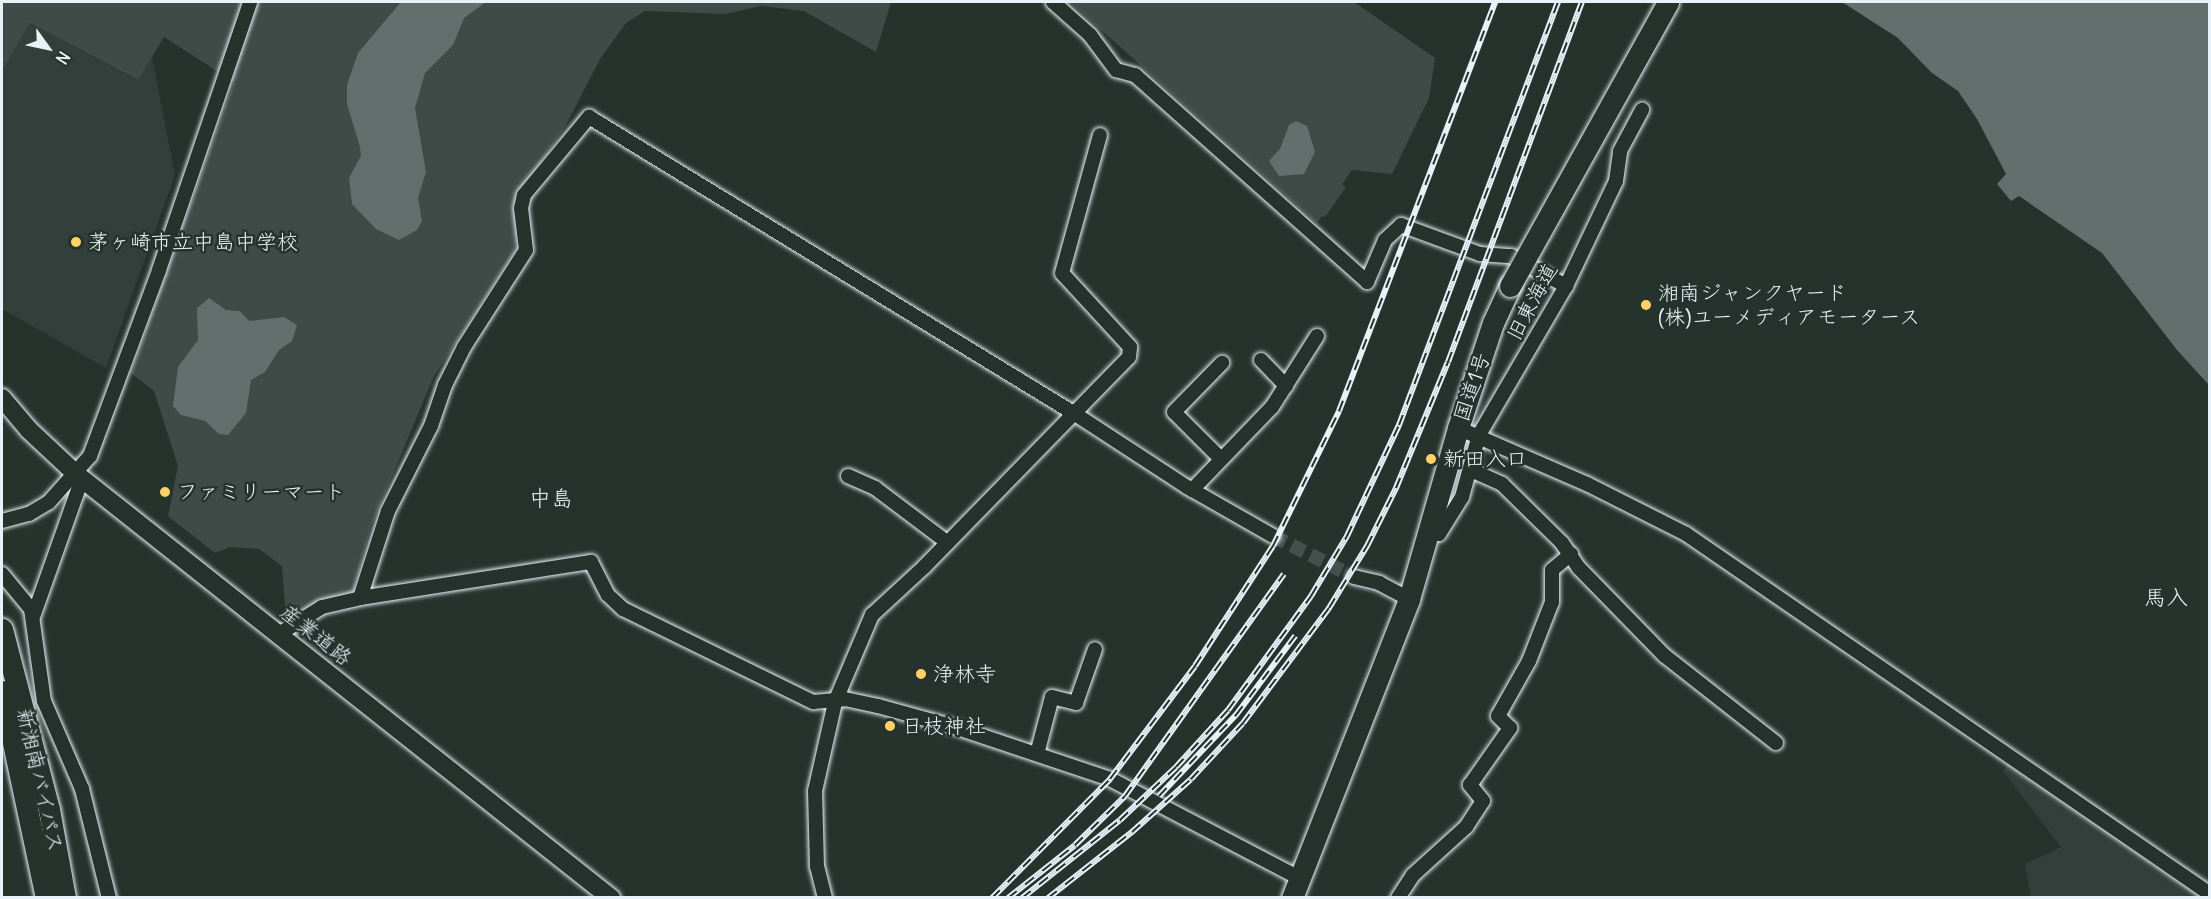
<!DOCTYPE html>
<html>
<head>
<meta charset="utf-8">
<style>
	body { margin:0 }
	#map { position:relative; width:2211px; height:899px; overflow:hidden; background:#26332d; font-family:Delius,"Klee One",sans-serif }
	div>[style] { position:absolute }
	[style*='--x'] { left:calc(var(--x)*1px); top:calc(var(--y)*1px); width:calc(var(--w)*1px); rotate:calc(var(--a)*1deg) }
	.built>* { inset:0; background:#333f3a }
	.green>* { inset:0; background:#3e4b47 }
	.water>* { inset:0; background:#636f6d }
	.minor-tunnel>* { height:14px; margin-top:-7px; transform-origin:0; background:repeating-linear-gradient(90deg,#43504b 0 14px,transparent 0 21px) }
	.roads { filter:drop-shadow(0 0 2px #e8f1f8) drop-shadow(0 0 2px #e8f1f8) }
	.minor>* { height:14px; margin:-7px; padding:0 7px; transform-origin:7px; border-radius:7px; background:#26332d }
	.major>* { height:18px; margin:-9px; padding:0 9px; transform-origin:9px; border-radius:9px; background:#26332d }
	.highway>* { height:21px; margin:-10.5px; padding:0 10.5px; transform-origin:10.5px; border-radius:10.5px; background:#26332d }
	.rail>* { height:6px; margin-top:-3px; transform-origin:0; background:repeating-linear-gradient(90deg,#26332d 0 11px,#e8f1f8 0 22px); box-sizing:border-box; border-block:2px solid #e8f1f8 }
	.bridges { filter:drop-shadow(0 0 2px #e8f1f8) drop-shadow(0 0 2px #e8f1f8) }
	.highway-bridge>* { height:21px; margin:-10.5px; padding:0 10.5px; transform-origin:10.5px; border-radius:10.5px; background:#26332d }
	.dots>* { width:16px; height:16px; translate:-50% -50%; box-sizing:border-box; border:3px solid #26332d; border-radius:50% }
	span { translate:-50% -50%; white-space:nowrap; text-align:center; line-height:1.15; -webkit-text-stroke:5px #26332d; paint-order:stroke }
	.poi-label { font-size:21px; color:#e8f1f8 }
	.left { translate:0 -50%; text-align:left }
	.street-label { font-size:21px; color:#e8f1f8 }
	.neighbourhood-label { font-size:22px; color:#e8f1f8 }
	.frame { position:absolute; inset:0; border:3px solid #e8f1f8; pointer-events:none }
	.north { position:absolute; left:18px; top:18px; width:60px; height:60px; -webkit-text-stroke:4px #26332d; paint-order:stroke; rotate:123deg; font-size:16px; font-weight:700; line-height:24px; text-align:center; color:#e8f1f8 }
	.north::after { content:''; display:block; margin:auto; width:21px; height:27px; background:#e8f1f8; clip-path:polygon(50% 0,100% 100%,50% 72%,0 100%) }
</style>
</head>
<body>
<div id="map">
	<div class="built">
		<i style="clip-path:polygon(30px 23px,137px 80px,152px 57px,175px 175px,106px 368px,2px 309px,2px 71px)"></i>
		<i style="clip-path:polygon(2007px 763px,2202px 897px,2031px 897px,2025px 864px,2061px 847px,2003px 771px)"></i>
	</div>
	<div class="green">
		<i style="clip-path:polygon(2px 2px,891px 2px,876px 52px,804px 11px,761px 6px,725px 14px,645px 11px,626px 23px,600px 59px,565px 127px,519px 194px,515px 251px,434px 376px,370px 529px,353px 593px,322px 601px,286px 618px,282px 566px,259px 549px,230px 547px,215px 553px,168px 516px,178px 466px,154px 391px,131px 373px,234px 82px,164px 37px,138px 80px,30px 23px,2px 71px)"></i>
		<i style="clip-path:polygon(1070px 2px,1354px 2px,1435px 58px,1429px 98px,1392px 174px,1352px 170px,1342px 184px,1346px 187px,1325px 217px,1322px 216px,1317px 223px)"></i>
	</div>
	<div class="water">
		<i style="clip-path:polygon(401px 2px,486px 2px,464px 18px,453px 45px,425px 73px,415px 108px,426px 172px,418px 198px,422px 221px,417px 230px,399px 240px,376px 229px,352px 204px,349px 178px,361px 156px,360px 147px,347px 104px,347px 85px,358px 53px)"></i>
		<i style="clip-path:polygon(1842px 2px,2209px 2px,2209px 385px,2177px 350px,2102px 253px,2019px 196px,2011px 201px,1997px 184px,2006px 174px,1977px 119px,1958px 91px,1932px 73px,1898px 38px)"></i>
		<i style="clip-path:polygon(1296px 121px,1307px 126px,1315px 152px,1304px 174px,1279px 176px,1269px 161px,1280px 149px,1289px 125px)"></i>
		<i style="clip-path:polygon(209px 298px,226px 310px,240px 311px,249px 321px,284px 317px,297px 325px,292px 341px,279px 350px,265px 372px,251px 380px,246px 413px,228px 435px,219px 434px,205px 421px,181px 415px,173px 406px,178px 367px,198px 340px,197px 308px)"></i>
	</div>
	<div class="minor-tunnel">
		<i style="--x:1273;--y:536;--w:91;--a:26.8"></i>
	</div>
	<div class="roads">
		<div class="minor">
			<i style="--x:1053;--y:2;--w:50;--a:41.7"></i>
			<i style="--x:1090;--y:35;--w:44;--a:53.4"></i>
			<i style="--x:1116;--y:70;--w:20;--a:15"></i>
			<i style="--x:1135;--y:75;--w:311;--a:41.7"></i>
			<i style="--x:1367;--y:282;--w:46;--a:-66.8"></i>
			<i style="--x:1385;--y:240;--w:22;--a:-43"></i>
			<i style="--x:1401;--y:225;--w:84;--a:20.2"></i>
			<i style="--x:1480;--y:254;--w:31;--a:4"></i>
			<i style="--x:1511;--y:256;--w:63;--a:28.6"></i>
			<i style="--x:1261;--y:360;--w:36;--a:46"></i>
			<i style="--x:1458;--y:428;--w:141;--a:23.5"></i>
			<i style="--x:1587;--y:484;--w:111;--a:26.8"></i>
			<i style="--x:1686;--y:534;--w:636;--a:34.49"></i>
			<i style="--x:1221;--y:459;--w:66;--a:-135"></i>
			<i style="--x:1174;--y:412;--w:69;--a:-45.6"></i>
			<i style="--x:1471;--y:470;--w:34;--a:24"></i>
			<i style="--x:1502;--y:484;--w:84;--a:44.5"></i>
			<i style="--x:1562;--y:543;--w:30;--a:56"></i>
			<i style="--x:1579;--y:568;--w:123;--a:45.7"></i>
			<i style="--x:1665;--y:656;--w:141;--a:38.1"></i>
			<i style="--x:848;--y:476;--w:30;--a:24"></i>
			<i style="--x:875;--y:488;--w:91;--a:37"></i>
			<i style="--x:1192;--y:490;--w:115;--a:-46.1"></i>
			<i style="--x:1272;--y:407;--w:84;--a:-57.6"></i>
			<i style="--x:2;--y:521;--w:28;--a:-15"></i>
			<i style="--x:29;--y:514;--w:23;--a:-31"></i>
			<i style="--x:49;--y:502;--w:62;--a:-48.3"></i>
			<i style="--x:90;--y:456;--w:198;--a:-69.6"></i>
			<i style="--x:159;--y:270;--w:283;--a:-71.2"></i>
			<i style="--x:1431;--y:532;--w:8;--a:14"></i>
			<i style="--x:1439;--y:534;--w:44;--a:-58.1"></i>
			<i style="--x:1462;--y:497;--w:64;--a:-74.7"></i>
			<i style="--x:1479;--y:435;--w:173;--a:-59.7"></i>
			<i style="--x:1566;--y:286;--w:116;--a:-64.5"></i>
			<i style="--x:1616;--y:181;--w:30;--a:-82"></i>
			<i style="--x:1620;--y:151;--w:47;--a:-61.8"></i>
			<i style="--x:2;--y:574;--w:45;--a:50.4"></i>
			<i style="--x:31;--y:609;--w:93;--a:82"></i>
			<i style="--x:44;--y:701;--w:96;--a:66.6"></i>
			<i style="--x:82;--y:789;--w:112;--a:76.1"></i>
			<i style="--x:1354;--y:577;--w:26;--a:13"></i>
			<i style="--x:1379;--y:583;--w:34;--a:28"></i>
			<i style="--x:360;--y:598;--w:234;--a:-8.9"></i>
			<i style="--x:591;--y:562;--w:37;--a:63"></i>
			<i style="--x:608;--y:595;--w:21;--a:43"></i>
			<i style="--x:623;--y:609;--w:212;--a:26.1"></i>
			<i style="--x:813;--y:702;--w:32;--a:-5"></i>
			<i style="--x:845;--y:699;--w:34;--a:12"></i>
			<i style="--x:878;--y:706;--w:83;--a:15.4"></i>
			<i style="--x:958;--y:728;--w:160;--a:18.5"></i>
			<i style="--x:1110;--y:779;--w:213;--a:27.6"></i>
			<i style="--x:33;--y:617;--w:146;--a:-70.5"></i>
			<i style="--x:279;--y:634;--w:51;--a:-32.1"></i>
			<i style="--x:322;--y:607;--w:39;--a:-13"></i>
			<i style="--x:360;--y:598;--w:91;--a:-72.2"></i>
			<i style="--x:388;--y:511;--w:95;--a:-63.2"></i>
			<i style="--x:431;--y:426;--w:43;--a:-71.1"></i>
			<i style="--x:445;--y:385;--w:42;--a:-63.4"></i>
			<i style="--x:464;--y:347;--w:115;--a:-57.4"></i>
			<i style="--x:526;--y:250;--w:42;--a:-96.8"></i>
			<i style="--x:521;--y:208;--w:13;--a:-77"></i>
			<i style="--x:524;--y:195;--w:102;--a:-50.2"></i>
			<i style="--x:589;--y:117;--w:570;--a:31.43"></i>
			<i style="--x:1075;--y:414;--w:134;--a:33.1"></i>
			<i style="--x:1187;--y:487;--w:99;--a:29.7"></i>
			<i style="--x:1037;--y:754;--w:59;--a:-75.3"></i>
			<i style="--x:1052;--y:697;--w:25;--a:14"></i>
			<i style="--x:1076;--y:703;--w:57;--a:-70.6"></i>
			<i style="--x:825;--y:898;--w:32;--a:-104"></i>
			<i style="--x:817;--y:867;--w:76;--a:-91.5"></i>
			<i style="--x:815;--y:791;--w:91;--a:-77.3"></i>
			<i style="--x:835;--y:702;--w:95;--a:-67"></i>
			<i style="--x:872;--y:615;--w:71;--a:-42.7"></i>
			<i style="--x:924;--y:567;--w:293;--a:-45.7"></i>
			<i style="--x:1129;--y:357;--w:10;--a:-84"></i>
			<i style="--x:1130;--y:347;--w:100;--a:-132.6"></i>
			<i style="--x:1062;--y:273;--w:143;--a:-74.6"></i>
			<i style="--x:1398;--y:898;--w:27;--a:-57"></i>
			<i style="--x:1413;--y:875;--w:72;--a:-42.2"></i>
			<i style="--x:1466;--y:827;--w:31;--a:-57"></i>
			<i style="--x:1483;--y:801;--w:21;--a:-129"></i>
			<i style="--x:1470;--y:785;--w:70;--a:-54.9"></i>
			<i style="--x:1510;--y:728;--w:17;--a:-135"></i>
			<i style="--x:1498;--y:716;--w:63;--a:-60.6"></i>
			<i style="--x:1529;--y:661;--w:63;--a:-68.7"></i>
			<i style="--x:1552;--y:602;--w:32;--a:-90"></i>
			<i style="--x:1552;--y:570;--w:25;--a:-40"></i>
		</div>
		<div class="major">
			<i style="--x:2;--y:398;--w:42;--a:49.8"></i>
			<i style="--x:29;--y:430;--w:64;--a:43.1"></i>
			<i style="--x:76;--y:474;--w:683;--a:38.4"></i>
		</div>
		<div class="highway">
			<i style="--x:2;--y:629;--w:186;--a:75.4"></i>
			<i style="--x:49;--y:809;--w:90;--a:79.8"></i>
			<i style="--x:2;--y:691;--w:212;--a:78"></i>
			<i style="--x:1292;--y:898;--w:321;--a:-68.6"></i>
			<i style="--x:1409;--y:599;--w:178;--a:-74"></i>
			<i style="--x:1458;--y:428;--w:111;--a:-71.6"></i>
			<i style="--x:1493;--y:323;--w:41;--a:-65.3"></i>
		</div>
	</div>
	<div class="rail">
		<i style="--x:1159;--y:796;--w:112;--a:-46.5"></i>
		<i style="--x:1236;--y:715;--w:99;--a:-53.2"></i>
		<i style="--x:992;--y:898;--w:168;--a:-45.2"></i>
		<i style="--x:1110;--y:779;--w:141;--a:-53"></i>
		<i style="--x:1195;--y:666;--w:143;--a:-57"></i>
		<i style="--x:1273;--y:546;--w:150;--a:-63.9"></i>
		<i style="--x:1339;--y:411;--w:438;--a:-69.1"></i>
		<i style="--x:1008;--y:898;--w:85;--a:-38.3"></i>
		<i style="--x:1075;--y:845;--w:70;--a:-44.4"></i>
		<i style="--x:1125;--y:796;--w:273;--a:-54.4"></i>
		<i style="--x:1022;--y:898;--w:125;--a:-38.5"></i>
		<i style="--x:1120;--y:820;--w:77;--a:-43.4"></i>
		<i style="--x:1176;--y:767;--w:77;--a:-47.6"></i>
		<i style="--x:1228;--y:710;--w:141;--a:-53.9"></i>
		<i style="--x:1311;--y:596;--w:70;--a:-59"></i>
		<i style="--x:1347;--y:536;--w:123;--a:-64.9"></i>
		<i style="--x:1399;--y:425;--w:452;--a:-69.4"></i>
		<i style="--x:1048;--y:898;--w:107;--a:-38.2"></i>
		<i style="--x:1132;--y:832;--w:79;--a:-41.9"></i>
		<i style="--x:1191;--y:779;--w:76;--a:-47.1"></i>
		<i style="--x:1243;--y:723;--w:144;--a:-53.2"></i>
		<i style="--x:1329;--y:608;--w:73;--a:-58.5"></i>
		<i style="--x:1367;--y:546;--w:65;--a:-63.4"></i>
		<i style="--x:1396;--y:488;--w:136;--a:-67.6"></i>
		<i style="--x:1448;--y:362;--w:384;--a:-69.6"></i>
	</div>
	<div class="bridges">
		<div class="highway-bridge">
			<i style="--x:1510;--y:286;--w:325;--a:-60.9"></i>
		</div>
	</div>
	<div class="dots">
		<i style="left:76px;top:242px;background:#ffd166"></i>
		<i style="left:1646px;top:305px;background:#ffd166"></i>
		<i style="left:1431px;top:459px;background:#ffd166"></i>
		<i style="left:165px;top:492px;background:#ffd166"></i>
		<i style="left:921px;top:674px;background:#ffd166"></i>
		<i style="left:890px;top:726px;background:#ffd166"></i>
	</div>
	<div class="poi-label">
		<span class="left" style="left:88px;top:242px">茅ヶ崎市立中島中学校</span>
		<span class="left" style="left:1658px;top:305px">湘南ジャンクヤード<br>(株)ユーメディアモータース</span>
		<span class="left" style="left:1443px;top:459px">新田入口</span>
		<span class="left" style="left:177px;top:492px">ファミリーマート</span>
		<span class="left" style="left:933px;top:674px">浄林寺</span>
		<span class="left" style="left:902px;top:726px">日枝神社</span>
	</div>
	<div class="street-label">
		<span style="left:1532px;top:302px;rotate:-62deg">旧東海道</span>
		<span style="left:1472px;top:387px;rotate:-71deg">国道1号</span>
		<span style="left:316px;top:635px;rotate:38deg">産業道路</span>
		<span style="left:40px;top:780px;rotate:77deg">新湘南バイパス</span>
	</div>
	<div class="neighbourhood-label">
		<span style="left:551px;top:499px">中島</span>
		<span style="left:2166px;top:598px">馬入</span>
	</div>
	<div class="frame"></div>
	<div class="north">N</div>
</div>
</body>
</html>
